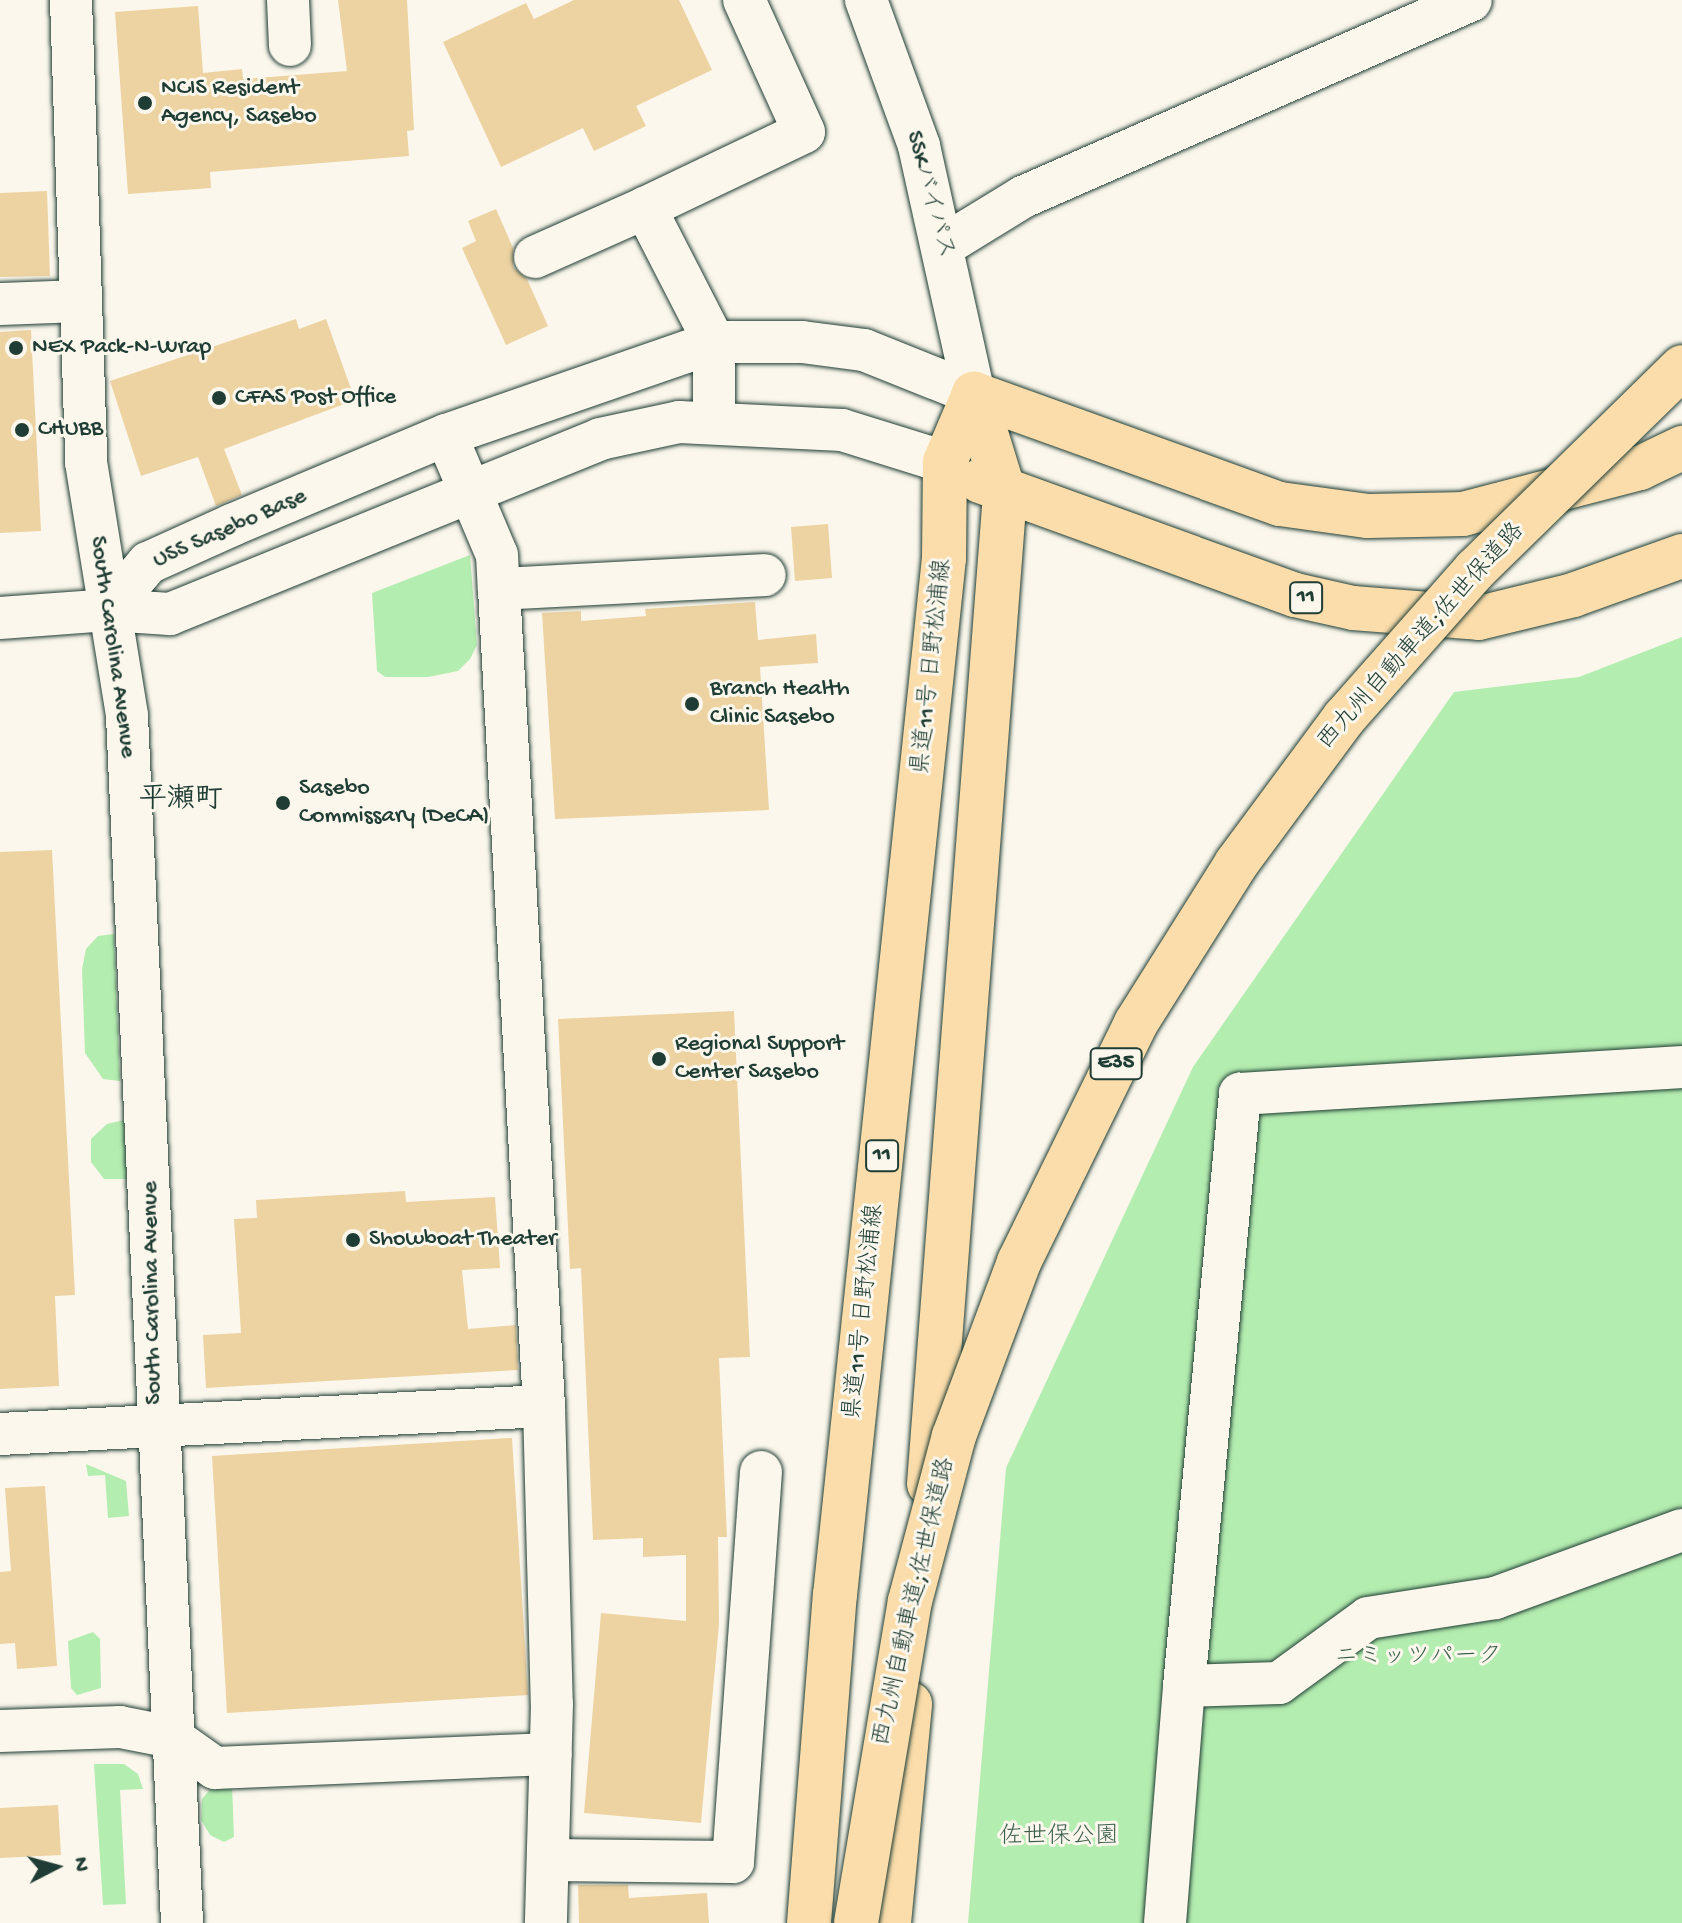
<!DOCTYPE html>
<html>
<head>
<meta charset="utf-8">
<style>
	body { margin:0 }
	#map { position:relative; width:1682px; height:1923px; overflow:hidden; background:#fbf7ec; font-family:"Gochi Hand","Klee One",sans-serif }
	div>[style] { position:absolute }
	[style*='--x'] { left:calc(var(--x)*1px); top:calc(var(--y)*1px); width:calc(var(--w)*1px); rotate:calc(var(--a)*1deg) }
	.green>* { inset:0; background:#b4edb0 }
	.building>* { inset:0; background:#eed3a2 }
	.roads { filter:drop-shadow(0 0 2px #1f3d34) drop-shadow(0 0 2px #1f3d34) }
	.minor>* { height:42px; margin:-21px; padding:0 21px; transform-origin:21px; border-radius:21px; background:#fbf7ec }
	.major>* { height:44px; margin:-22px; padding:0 22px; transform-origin:22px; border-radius:22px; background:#fbddab }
	.bridges { filter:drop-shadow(0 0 2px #1f3d34) drop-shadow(0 0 2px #1f3d34) }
	.highway-bridge>* { height:44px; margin:-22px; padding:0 22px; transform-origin:22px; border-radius:22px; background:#fbddab }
	.dots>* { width:22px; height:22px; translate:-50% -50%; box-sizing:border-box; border:4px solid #fbf7ec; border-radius:50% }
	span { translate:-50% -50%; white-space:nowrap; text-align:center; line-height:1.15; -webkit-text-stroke:6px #fbf7ec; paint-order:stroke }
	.shield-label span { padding:2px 6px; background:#fbf7ec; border:2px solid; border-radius:6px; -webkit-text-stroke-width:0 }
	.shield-label { font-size:22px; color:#1f3d34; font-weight:700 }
	.poi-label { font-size:24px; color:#1f3d34 }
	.left { translate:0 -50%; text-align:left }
	.street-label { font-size:24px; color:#1f3d34 }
	.park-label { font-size:24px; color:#3d604d }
	.quarter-label { font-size:28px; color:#1f3d34; font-weight:700 }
	.north { position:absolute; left:16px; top:1827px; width:80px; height:80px; -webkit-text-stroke:6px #fbf7ec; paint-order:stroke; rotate:84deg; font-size:22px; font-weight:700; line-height:32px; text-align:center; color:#1f3d34 }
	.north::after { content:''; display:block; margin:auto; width:28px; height:36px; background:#1f3d34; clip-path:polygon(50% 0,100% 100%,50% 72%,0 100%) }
</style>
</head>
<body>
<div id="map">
	<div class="green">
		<i style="clip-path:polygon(470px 555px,477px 645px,470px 659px,458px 671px,428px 677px,385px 677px,377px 671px,372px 593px)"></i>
		<i style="clip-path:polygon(1682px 637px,1682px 1923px,968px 1923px,1006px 1468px,1193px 1067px,1454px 692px,1579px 677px)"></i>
		<i style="clip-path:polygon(114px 934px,120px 1081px,103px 1079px,85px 1053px,82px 969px,86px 949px,98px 936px)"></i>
		<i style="clip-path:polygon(124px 1120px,127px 1179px,104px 1179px,91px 1162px,91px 1139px,107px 1124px)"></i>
		<i style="clip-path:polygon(86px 1464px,126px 1481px,129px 1516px,108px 1518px,105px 1475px,88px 1476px)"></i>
		<i style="clip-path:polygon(93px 1632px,100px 1639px,101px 1688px,77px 1695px,71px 1688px,68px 1641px)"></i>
		<i style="clip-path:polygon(94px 1764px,124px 1764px,138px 1774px,143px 1789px,120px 1790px,126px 1904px,103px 1905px)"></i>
		<i style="clip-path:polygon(232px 1785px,234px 1837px,224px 1842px,210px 1835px,201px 1820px,202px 1799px,213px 1786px)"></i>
	</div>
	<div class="building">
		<i style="clip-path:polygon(338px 0,407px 0,414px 130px,407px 131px,409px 156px,210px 172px,211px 188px,128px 194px,115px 12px,198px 6px,203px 73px,242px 69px,243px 79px,347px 71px)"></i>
		<i style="clip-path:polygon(574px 0,679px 0,712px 70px,636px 106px,646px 126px,594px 151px,583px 128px,501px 167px,443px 42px,526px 3px,534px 19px)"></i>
		<i style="clip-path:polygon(47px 191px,50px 276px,0 277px,0 193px)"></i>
		<i style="clip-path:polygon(496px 209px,513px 248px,513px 267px,527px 279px,548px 326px,506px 345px,462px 248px,476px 241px,468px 221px)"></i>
		<i style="clip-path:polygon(296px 319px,299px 329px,326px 319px,355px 400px,224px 449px,242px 495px,216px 506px,198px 457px,141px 476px,110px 381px)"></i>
		<i style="clip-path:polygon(31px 330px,41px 531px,0 533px,0 332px)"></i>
		<i style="clip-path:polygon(828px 524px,832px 578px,795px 581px,791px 527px)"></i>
		<i style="clip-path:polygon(755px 602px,758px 640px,816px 634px,818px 663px,760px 667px,769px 810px,555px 819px,542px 613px,581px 611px,581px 621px,646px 616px,645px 609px)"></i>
		<i style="clip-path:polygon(52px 850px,75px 1295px,55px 1296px,59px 1386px,0 1389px,0 852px)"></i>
		<i style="clip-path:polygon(734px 1011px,750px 1357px,719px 1358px,727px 1537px,718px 1537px,719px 1624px,701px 1823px,584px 1813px,601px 1613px,686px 1621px,686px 1555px,643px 1557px,643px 1538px,593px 1540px,581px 1268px,570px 1269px,558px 1019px)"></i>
		<i style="clip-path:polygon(405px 1191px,406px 1202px,495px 1197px,500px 1268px,462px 1270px,468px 1329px,516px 1325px,518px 1370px,206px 1388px,203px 1335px,241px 1333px,234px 1219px,257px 1218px,256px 1200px)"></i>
		<i style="clip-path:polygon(512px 1438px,528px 1695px,227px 1713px,212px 1456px)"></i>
		<i style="clip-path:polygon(45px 1486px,57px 1666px,17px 1669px,15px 1643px,0 1644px,0 1572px,11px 1571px,5px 1488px)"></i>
		<i style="clip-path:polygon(58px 1805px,61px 1855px,0 1858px,0 1808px)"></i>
		<i style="clip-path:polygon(578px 1885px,628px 1885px,629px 1898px,707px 1893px,709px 1923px,579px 1923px)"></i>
	</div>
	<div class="roads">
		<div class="minor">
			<i style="--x:71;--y:0;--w:462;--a:88.1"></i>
			<i style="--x:86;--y:462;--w:257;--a:80.8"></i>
			<i style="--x:127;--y:716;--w:1208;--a:87.39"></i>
			<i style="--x:288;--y:0;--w:45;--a:87.5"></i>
			<i style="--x:866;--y:0;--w:155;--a:70"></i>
			<i style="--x:919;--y:146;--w:254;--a:77.5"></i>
			<i style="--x:943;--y:246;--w:94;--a:-31.5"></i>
			<i style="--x:1023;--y:197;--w:489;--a:-23.7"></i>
			<i style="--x:535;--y:257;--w:120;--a:-24"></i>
			<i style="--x:0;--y:304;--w:79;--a:-2.2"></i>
			<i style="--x:714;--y:423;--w:81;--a:-90"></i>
			<i style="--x:714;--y:342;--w:151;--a:-117.2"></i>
			<i style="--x:645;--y:208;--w:176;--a:-25.5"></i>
			<i style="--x:804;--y:132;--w:145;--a:-114.4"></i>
			<i style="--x:446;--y:435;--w:130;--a:67"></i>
			<i style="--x:497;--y:555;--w:34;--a:87"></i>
			<i style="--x:499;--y:589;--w:818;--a:86.85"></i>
			<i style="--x:544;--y:1406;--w:298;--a:88.5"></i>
			<i style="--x:552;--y:1704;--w:219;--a:91.6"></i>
			<i style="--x:499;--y:589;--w:266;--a:-3"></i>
			<i style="--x:108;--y:610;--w:62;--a:-49.6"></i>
			<i style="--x:148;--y:563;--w:92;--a:-24.3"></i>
			<i style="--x:232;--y:525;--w:232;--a:-22.8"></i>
			<i style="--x:446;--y:435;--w:284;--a:-19.1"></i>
			<i style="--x:714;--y:342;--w:88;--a:0"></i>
			<i style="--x:802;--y:342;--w:63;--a:7.4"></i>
			<i style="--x:864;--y:350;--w:118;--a:21.8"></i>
			<i style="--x:0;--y:618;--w:108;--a:-4.2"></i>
			<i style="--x:108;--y:610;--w:62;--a:3.7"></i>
			<i style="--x:170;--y:614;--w:464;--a:-22.1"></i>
			<i style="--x:600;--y:439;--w:81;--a:-12.1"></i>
			<i style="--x:679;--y:422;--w:163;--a:2.8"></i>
			<i style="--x:842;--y:430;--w:108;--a:17.3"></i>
			<i style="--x:0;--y:1434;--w:545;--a:-2.95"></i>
			<i style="--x:1184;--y:1686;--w:595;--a:-84.6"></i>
			<i style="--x:1240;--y:1094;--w:443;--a:-3.5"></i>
			<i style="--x:0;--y:1731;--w:120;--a:-1.9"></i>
			<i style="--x:120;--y:1727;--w:52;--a:11.1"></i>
			<i style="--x:171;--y:1737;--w:54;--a:35.2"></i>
			<i style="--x:215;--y:1768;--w:336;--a:-2.4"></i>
			<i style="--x:548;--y:1860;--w:185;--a:0.6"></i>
			<i style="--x:733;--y:1862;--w:391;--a:-85.9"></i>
			<i style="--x:1165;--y:1923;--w:238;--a:-85.4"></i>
			<i style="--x:1184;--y:1686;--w:95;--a:-1.8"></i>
			<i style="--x:1279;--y:1683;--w:110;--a:-36.1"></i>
			<i style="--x:1368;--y:1618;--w:129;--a:-8.9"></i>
			<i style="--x:1495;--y:1598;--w:199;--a:-20"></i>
		</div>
		<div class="major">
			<i style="--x:974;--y:394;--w:325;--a:19.8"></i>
			<i style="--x:1280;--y:504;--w:89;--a:7.8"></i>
			<i style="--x:1368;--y:516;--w:95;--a:-1.2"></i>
			<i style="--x:1463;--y:514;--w:183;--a:-14.6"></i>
			<i style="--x:1640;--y:468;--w:47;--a:-25.5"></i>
			<i style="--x:980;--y:481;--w:335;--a:19.9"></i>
			<i style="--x:1295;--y:595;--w:59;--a:12.6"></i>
			<i style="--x:1353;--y:608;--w:126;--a:4.5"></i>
			<i style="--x:1479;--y:618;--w:97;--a:-13.7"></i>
			<i style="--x:1573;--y:595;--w:116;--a:-19.7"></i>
			<i style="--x:929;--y:1484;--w:992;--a:-85.61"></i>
			<i style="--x:1005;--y:495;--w:106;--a:-107.1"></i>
			<i style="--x:809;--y:1923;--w:329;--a:-85.5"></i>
			<i style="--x:835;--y:1595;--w:1043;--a:-84"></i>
			<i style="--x:944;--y:558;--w:96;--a:-89.4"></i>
			<i style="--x:945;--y:462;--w:74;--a:-66.9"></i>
			<i style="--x:889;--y:1923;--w:220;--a:-84.5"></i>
		</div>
	</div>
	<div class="bridges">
		<div class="highway-bridge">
			<i style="--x:856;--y:1923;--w:326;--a:-80.5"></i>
			<i style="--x:910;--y:1601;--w:171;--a:-75.1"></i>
			<i style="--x:954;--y:1436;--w:186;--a:-69.5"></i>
			<i style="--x:1019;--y:1262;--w:266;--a:-63.9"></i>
			<i style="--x:1136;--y:1023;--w:188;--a:-57.8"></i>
			<i style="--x:1236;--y:864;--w:182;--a:-53.5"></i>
			<i style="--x:1344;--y:718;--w:198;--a:-48.5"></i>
			<i style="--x:1475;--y:570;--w:290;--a:-44.4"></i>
		</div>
	</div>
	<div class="dots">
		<i style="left:145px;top:103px;background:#1f3d34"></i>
		<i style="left:16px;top:348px;background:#1f3d34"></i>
		<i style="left:219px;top:398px;background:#1f3d34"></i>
		<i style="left:22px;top:430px;background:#1f3d34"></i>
		<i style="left:692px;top:704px;background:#1f3d34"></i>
		<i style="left:283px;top:803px;background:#1f3d34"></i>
		<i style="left:659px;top:1059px;background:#1f3d34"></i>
		<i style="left:353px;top:1240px;background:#1f3d34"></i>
	</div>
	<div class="shield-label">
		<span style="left:1306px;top:598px">11</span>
		<span style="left:1116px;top:1064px">E35</span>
		<span style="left:882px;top:1156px">11</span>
	</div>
	<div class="poi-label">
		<span class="left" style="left:161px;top:103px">NCIS Resident<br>Agency, Sasebo</span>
		<span class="left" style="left:32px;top:348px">NEX Pack-N-Wrap</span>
		<span class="left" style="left:235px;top:398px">CFAS Post Office</span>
		<span class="left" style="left:38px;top:430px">CHUBB</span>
		<span class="left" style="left:710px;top:704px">Branch Health<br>Clinic Sasebo</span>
		<span class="left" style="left:299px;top:803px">Sasebo<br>Commissary (DeCA)</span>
		<span class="left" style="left:675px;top:1059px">Regional Support<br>Center Sasebo</span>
		<span class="left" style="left:369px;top:1240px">Showboat Theater</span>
	</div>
	<div class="street-label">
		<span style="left:929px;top:195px;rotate:75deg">SSKバイパス</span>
		<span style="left:230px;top:529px;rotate:-24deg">USS Sasebo Base</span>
		<span style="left:1422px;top:637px;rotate:-48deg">西九州自動車道;佐世保道路</span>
		<span style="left:112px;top:647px;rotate:82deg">South Carolina Avenue</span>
		<span style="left:933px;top:667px;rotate:-84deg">県道11号 日野松浦線</span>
		<span style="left:153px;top:1293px;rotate:-91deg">South Carolina Avenue</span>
		<span style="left:865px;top:1312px;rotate:-84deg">県道11号 日野松浦線</span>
		<span style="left:915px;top:1602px;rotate:-77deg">西九州自動車道;佐世保道路</span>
	</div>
	<div class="park-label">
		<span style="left:1418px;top:1658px">ニミッツパーク</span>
		<span style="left:1059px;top:1838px">佐世保公園</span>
	</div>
	<div class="quarter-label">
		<span style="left:181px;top:801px">平瀬町</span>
	</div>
	<div class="north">N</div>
</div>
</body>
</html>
